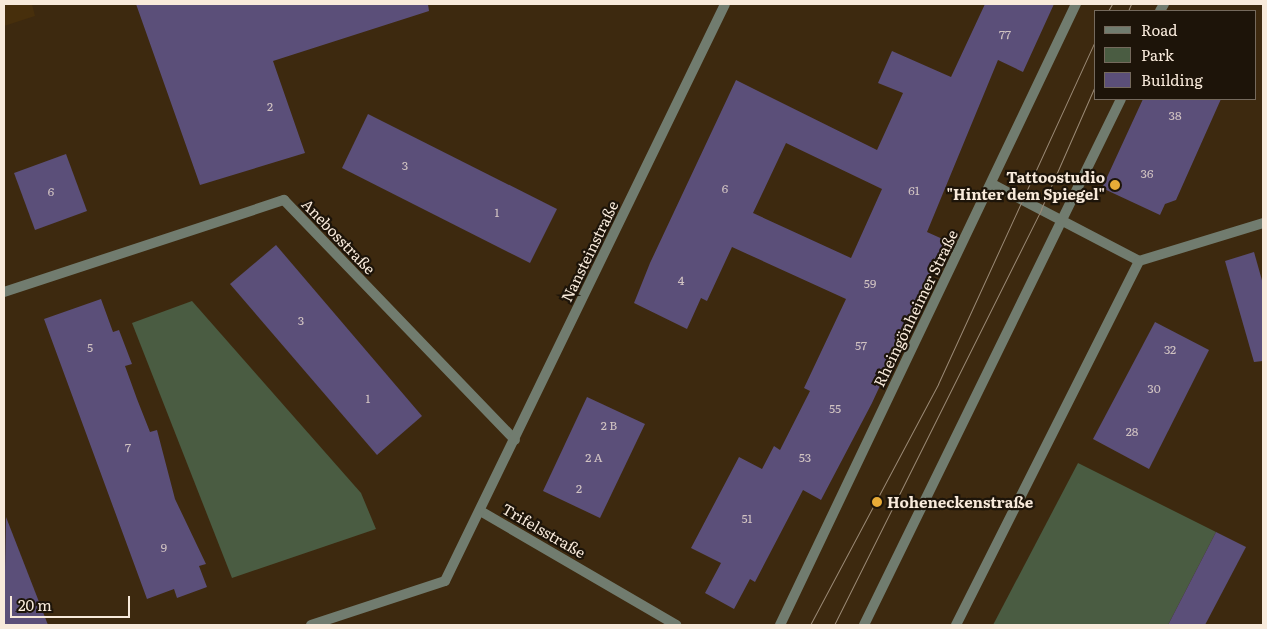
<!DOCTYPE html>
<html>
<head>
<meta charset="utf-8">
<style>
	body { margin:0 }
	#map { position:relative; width:1267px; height:629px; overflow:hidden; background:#3d290f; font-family:Literata,serif }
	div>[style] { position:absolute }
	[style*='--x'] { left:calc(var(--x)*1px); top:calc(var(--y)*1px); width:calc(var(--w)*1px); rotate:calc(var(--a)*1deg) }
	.built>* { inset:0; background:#472f0c }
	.green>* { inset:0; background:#4a5c42 }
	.building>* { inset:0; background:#5b4f79 }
	.minor>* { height:10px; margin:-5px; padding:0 5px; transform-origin:5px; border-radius:5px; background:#717c6f }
	.tertiary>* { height:10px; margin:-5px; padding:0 5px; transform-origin:5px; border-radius:5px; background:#717c6f }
	.tram>* { height:1px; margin:-0.5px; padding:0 0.5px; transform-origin:0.5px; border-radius:0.5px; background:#9a8975 }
	.dots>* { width:14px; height:14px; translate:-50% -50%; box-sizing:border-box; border:2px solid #1d1409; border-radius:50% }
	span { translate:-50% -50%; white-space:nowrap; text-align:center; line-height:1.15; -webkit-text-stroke:4.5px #1d1409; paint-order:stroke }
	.number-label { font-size:12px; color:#d1c3c2 }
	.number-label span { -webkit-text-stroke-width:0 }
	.poi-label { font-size:15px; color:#f8eadb; font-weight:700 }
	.right { translate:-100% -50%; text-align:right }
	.left { translate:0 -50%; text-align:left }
	.street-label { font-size:15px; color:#f8eadb }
	.frame { position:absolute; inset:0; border:5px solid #f8eadb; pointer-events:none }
	.legend { position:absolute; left:1094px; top:10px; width:162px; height:90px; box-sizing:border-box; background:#1d1409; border:1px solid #756a5d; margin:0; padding:6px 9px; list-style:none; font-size:15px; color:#f8eadb }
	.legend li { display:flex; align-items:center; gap:10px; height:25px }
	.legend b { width:25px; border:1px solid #756a5d }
	.scale { position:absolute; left:10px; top:596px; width:120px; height:22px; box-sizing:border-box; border:2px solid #f8eadb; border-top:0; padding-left:6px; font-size:15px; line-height:18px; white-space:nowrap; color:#f8eadb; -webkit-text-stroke:4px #1d1409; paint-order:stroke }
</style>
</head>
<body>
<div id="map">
	<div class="built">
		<i style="clip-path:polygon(4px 4px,32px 4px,35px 16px,4px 26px)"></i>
	</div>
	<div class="green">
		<i style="clip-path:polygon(192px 301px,361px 493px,376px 529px,232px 578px,132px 323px)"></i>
		<i style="clip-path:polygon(1078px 463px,1216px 532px,1168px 625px,993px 625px)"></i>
	</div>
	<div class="building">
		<i style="clip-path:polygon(136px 4px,428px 4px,429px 11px,273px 61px,305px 153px,200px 185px)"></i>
		<i style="clip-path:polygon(evenodd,985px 4px,1054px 4px,1023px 72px,998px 60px,927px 232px,947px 241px,872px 403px,821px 500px,803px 490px,755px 582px,750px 579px,734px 609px,705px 593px,721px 563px,691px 548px,739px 457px,762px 469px,774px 446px,780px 450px,810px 391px,804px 388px,846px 299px,732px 247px,707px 301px,701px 298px,687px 329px,634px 303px,650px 263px,736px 80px,877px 150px,903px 93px,878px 83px,892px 51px,951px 77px,985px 4px,786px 143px,882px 189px,851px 258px,753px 213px,786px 143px)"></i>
		<i style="clip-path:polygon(1143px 99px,1221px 99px,1176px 200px,1165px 204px,1160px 215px,1102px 188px)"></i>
		<i style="clip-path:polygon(368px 114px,557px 209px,530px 263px,342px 168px)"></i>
		<i style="clip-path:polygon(66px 154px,87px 211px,35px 230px,14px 173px)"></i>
		<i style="clip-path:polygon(276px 245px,422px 416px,377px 455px,230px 284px)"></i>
		<i style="clip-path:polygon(1254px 252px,1263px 284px,1263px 361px,1254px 362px,1225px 261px)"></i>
		<i style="clip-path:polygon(101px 299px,113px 332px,119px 330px,132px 364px,125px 366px,137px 399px,150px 432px,157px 430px,175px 499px,206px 564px,199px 566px,207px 587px,177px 598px,174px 589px,147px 599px,44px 319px)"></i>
		<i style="clip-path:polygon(1155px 322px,1209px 350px,1149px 469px,1093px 439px)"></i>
		<i style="clip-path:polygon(587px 397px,645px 424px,600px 518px,543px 491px)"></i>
		<i style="clip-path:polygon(6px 517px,48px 625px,4px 625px)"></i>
		<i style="clip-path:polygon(1216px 532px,1246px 547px,1205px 625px,1168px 625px)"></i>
	</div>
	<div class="minor">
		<i style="--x:992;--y:184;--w:166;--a:27.6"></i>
		<i style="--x:1139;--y:261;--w:130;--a:-17"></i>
		<i style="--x:4;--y:292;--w:295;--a:-18.2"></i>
		<i style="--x:284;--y:200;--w:333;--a:46.1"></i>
		<i style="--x:482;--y:512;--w:225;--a:30.2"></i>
		<i style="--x:311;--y:625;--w:141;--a:-18.2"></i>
		<i style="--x:445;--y:581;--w:641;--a:-64.11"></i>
		<i style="--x:956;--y:625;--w:407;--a:-63.3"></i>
	</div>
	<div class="tertiary">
		<i style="--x:1160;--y:11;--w:8;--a:-60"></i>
		<i style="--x:780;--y:625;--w:688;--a:-64.52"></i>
		<i style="--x:864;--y:625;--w:585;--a:-63.96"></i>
	</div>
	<div class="tram">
		<i style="--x:1108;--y:11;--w:8;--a:-60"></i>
		<i style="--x:1128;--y:11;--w:8;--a:-67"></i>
		<i style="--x:810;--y:625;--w:273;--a:-62"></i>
		<i style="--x:938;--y:384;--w:379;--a:-65.4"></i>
		<i style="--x:834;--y:625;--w:465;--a:-63.5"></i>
		<i style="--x:1041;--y:209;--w:137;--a:-66.3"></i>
	</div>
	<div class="dots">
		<i style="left:1115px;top:185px;background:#e8ab37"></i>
		<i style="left:877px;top:502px;background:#e8ab37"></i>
	</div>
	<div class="number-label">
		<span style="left:1005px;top:35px">77</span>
		<span style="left:270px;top:107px">2</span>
		<span style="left:1175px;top:116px">38</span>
		<span style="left:405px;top:166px">3</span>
		<span style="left:1147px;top:174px">36</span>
		<span style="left:725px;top:189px">6</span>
		<span style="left:914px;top:191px">61</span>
		<span style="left:51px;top:192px">6</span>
		<span style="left:497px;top:213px">1</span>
		<span style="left:681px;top:281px">4</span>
		<span style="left:870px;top:284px">59</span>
		<span style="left:301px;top:321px">3</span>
		<span style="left:861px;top:346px">57</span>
		<span style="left:90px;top:348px">5</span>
		<span style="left:1170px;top:350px">32</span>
		<span style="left:1154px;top:389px">30</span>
		<span style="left:368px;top:399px">1</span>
		<span style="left:835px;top:409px">55</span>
		<span style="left:609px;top:426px">2 B</span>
		<span style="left:1132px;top:432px">28</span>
		<span style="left:128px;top:448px">7</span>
		<span style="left:594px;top:458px">2 A</span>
		<span style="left:805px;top:458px">53</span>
		<span style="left:579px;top:489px">2</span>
		<span style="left:747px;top:519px">51</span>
		<span style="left:164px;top:548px">9</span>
	</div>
	<div class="poi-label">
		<span class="right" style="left:1105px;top:185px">Tattoostudio<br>"Hinter dem Spiegel"</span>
		<span class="left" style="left:887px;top:502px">Hoheneckenstraße</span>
	</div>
	<div class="street-label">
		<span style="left:339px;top:236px;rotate:46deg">Anebosstraße</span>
		<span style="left:589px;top:251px;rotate:-64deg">Nansteinstraße</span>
		<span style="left:915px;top:308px;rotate:-64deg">Rheingönheimer Straße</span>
		<span style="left:544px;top:530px;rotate:30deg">Trifelsstraße</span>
	</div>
	<div class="frame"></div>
	<ul class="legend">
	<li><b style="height:6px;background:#717c6f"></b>Road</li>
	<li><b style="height:14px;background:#4a5c42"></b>Park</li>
	<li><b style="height:14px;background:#5b4f79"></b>Building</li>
	</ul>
	<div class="scale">20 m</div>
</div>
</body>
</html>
